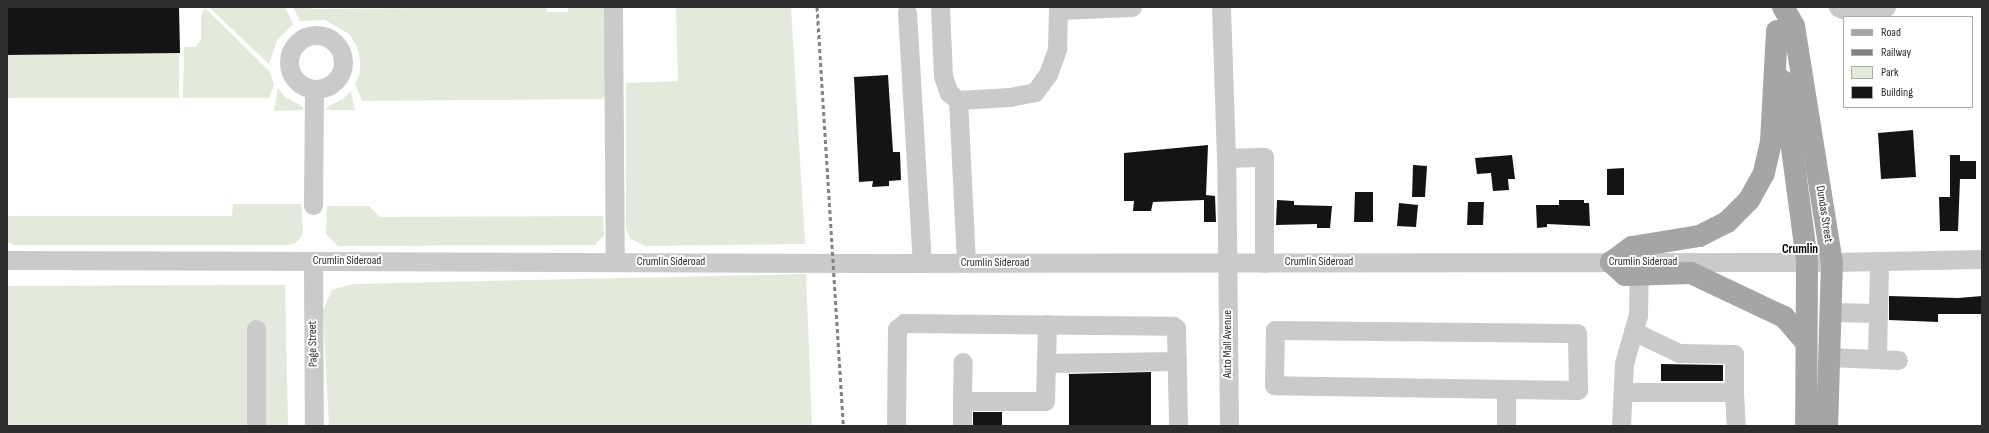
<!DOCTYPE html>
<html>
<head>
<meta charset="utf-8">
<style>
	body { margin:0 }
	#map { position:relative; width:1989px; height:433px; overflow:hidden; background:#fff; font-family:"Sofia Sans Condensed",sans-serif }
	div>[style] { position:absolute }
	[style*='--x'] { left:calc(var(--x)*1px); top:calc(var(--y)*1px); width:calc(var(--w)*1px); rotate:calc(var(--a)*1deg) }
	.green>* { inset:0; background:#e3e9db }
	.building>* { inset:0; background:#141414 }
	.minor>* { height:19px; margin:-9.5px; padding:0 9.5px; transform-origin:9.5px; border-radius:9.5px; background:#cacaca }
	.minor>.ring { margin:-9.5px; padding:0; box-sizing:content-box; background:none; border:19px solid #cacaca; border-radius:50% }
	.major>* { height:22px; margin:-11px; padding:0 11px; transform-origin:11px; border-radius:11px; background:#a5a5a5 }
	.rail>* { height:3px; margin-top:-1.5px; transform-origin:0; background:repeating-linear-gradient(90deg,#828282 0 4px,transparent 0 7px) }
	span { translate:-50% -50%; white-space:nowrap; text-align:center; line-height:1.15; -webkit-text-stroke:4px #fff; paint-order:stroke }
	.street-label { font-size:12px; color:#2d2d2d }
	.neighbourhood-label { font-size:13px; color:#000; font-weight:700 }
	.frame { position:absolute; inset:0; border:8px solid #2d2d2d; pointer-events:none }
	.legend { position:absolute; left:1843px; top:16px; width:130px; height:92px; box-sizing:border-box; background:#fff; border:1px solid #ababab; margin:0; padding:5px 7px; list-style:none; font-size:12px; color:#2d2d2d }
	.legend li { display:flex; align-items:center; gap:8px; height:20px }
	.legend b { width:20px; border:1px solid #ababab }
</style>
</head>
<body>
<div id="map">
	<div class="green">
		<i style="clip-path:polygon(209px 7px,285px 7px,293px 24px,277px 40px,269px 64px)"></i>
		<i style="clip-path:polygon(293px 7px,318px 9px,546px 7px,547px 12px,568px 12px,568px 7px,605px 7px,606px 93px,603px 99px,362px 101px,355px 84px,360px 73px,360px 59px,357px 46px,349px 34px,325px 20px,300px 21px)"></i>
		<i style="clip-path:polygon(676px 7px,791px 7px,805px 244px,645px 246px,631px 239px,626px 229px,626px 83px,678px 81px)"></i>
		<i style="clip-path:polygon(205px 8px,270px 72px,274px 85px,269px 98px,183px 98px,184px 47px,195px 47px,201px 40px,201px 15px)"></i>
		<i style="clip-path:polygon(179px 53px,179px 98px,7px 98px,7px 55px)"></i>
		<i style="clip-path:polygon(278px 88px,285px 97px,303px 107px,303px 110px,274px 111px)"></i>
		<i style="clip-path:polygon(351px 91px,355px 110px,326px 110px,327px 107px,343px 99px)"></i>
		<i style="clip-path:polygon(233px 204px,301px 204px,303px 230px,301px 237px,296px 243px,288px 245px,13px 245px,7px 241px,7px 216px,232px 216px)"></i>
		<i style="clip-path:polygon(327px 206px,369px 206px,380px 217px,603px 216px,604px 235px,595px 245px,338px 246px,326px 234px)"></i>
		<i style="clip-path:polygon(806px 274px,812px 426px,329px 426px,323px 311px,332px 290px,352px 284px)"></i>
		<i style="clip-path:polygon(285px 285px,288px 426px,7px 426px,7px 286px)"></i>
	</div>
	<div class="building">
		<i style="clip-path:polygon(7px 7px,179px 7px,180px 53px,7px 55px)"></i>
		<i style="clip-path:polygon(888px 75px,893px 152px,900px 152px,901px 180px,889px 181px,889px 186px,872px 187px,873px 181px,859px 182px,854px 77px)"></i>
		<i style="clip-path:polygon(1913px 130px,1916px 177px,1881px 179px,1878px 133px)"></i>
		<i style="clip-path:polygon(1208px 145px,1206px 195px,1215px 196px,1216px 222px,1204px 222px,1204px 200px,1153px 202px,1151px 211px,1133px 211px,1134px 201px,1124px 201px,1124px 153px)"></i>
		<i style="clip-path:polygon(1512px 155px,1515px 179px,1508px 179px,1509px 190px,1493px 191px,1491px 173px,1477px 174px,1475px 158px)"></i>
		<i style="clip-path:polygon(1950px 155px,1960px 155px,1960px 161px,1976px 161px,1976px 179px,1960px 179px,1958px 231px,1940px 231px,1939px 197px,1950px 197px)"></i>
		<i style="clip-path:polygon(1413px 165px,1427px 166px,1425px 197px,1412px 197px)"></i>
		<i style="clip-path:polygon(1624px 168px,1624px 195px,1607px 195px,1607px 169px)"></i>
		<i style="clip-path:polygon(1355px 192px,1373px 192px,1373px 222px,1354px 222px)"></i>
		<i style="clip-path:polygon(1277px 200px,1294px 201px,1294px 205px,1332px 206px,1330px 228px,1317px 228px,1317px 224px,1276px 225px)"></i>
		<i style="clip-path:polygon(1559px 200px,1584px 200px,1584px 203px,1589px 203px,1590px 226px,1547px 224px,1547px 227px,1537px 228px,1536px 205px,1559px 205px)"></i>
		<i style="clip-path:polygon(1468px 202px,1484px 202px,1483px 225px,1467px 225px)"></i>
		<i style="clip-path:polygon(1399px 203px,1418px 205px,1416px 227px,1397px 226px)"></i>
		<i style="clip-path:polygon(1889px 296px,1958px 298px,1982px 296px,1982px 314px,1938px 314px,1938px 322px,1889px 320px)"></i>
		<i style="clip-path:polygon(1661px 364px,1723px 365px,1723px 381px,1661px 381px)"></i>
		<i style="clip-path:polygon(1151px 372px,1151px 426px,1069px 426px,1069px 374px)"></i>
		<i style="clip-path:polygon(973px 412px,1002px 412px,1002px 426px,973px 426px)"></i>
	</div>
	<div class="minor">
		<i style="--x:613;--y:7;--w:255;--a:89.6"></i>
		<i style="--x:940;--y:7;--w:69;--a:87.5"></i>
		<i style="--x:943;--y:76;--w:18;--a:71"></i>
		<i style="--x:949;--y:93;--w:11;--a:38"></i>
		<i style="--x:1221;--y:7;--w:151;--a:88.1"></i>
		<i style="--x:1838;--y:7;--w:4;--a:27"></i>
		<i style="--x:1842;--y:9;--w:44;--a:-2.6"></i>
		<i style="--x:1058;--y:10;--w:74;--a:-2.3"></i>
		<i style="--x:907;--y:12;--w:251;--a:86.6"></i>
		<i class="ring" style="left:289px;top:35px;width:35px;height:35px"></i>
		<i style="--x:313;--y:205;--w:115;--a:-89.5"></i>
		<i style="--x:7;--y:260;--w:879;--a:0.2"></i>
		<i style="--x:886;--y:263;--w:946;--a:-0.06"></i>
		<i style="--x:1832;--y:262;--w:150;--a:-1.1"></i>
		<i style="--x:313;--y:261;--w:165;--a:89.7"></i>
		<i style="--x:966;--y:263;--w:163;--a:-92.8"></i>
		<i style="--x:958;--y:100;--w:52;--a:-3.3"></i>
		<i style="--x:1010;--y:97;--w:25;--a:-11"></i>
		<i style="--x:1035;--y:92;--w:22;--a:-54"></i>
		<i style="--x:1048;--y:74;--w:27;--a:-70"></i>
		<i style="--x:1057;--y:49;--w:42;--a:-88.6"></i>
		<i style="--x:1831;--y:312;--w:46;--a:1.2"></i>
		<i style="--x:1275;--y:330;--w:302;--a:0.6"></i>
		<i style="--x:1577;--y:333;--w:57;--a:89"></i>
		<i style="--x:1578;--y:390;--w:304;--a:-179.1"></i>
		<i style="--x:1274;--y:385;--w:55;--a:-89"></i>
		<i style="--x:1829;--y:357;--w:69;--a:2.5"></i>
		<i style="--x:1877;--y:359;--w:98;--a:-88.8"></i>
		<i style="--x:1046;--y:363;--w:131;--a:-0.9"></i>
		<i style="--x:1506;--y:390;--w:36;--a:90"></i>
		<i style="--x:1623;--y:392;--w:111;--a:0"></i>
		<i style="--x:1734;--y:392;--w:38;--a:-90"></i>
		<i style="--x:1734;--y:354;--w:55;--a:-179"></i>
		<i style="--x:1679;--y:353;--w:51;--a:-154.4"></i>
		<i style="--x:1734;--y:392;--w:34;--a:87"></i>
		<i style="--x:962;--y:401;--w:39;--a:-89"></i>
		<i style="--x:256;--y:426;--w:97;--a:-90"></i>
		<i style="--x:896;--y:426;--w:97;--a:-89.4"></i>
		<i style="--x:897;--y:329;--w:9;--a:-41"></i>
		<i style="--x:904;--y:323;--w:269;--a:0.6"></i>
		<i style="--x:1173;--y:326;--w:4;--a:34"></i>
		<i style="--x:1176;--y:328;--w:98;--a:88.8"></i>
		<i style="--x:962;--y:426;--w:25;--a:-90"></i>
		<i style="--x:962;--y:401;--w:83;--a:0"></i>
		<i style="--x:1045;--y:401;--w:77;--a:-88.5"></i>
		<i style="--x:1229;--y:426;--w:268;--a:-90.6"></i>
		<i style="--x:1226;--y:158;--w:38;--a:-2"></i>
		<i style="--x:1264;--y:157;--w:106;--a:90"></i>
		<i style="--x:1621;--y:426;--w:63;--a:-87.3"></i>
		<i style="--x:1624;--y:363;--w:50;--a:-73.7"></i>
		<i style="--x:1638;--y:315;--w:39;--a:-89"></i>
	</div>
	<div class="major">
		<i style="--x:1783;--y:7;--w:22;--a:60"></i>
		<i style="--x:1794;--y:26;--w:239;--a:80.9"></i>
		<i style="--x:1832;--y:262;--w:164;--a:91.7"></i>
		<i style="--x:1777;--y:31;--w:111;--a:93.1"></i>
		<i style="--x:1771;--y:142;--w:32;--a:103"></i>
		<i style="--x:1764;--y:173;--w:31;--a:119"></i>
		<i style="--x:1749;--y:200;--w:31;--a:135"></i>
		<i style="--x:1727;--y:222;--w:31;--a:153"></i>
		<i style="--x:1699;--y:236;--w:68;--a:170.7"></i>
		<i style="--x:1632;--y:247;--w:26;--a:144"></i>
		<i style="--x:1611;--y:262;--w:19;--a:43"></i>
		<i style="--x:1625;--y:275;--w:66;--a:-1.7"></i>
		<i style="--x:1691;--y:273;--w:103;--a:25.3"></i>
		<i style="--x:1784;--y:317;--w:33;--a:49"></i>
		<i style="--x:1783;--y:81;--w:183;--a:82.4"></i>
		<i style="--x:1807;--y:262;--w:164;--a:90.3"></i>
	</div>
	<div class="rail">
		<i style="--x:817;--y:7;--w:420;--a:86.4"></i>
	</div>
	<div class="street-label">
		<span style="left:1824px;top:214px;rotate:81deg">Dundas Street</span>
		<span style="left:347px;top:261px">Crumlin Sideroad</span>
		<span style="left:671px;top:262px">Crumlin Sideroad</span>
		<span style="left:1319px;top:262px">Crumlin Sideroad</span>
		<span style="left:1643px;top:262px">Crumlin Sideroad</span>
		<span style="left:995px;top:263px">Crumlin Sideroad</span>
		<span style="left:313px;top:344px;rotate:-91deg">Page Street</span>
		<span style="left:1228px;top:344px;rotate:-90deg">Auto Mall Avenue</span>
	</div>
	<div class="neighbourhood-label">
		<span style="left:1800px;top:249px">Crumlin</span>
	</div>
	<div class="frame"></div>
	<ul class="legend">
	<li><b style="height:5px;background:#a5a5a5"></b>Road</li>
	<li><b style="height:5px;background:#828282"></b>Railway</li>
	<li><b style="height:11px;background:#e3e9db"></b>Park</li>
	<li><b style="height:11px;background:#141414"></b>Building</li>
	</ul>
</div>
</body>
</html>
